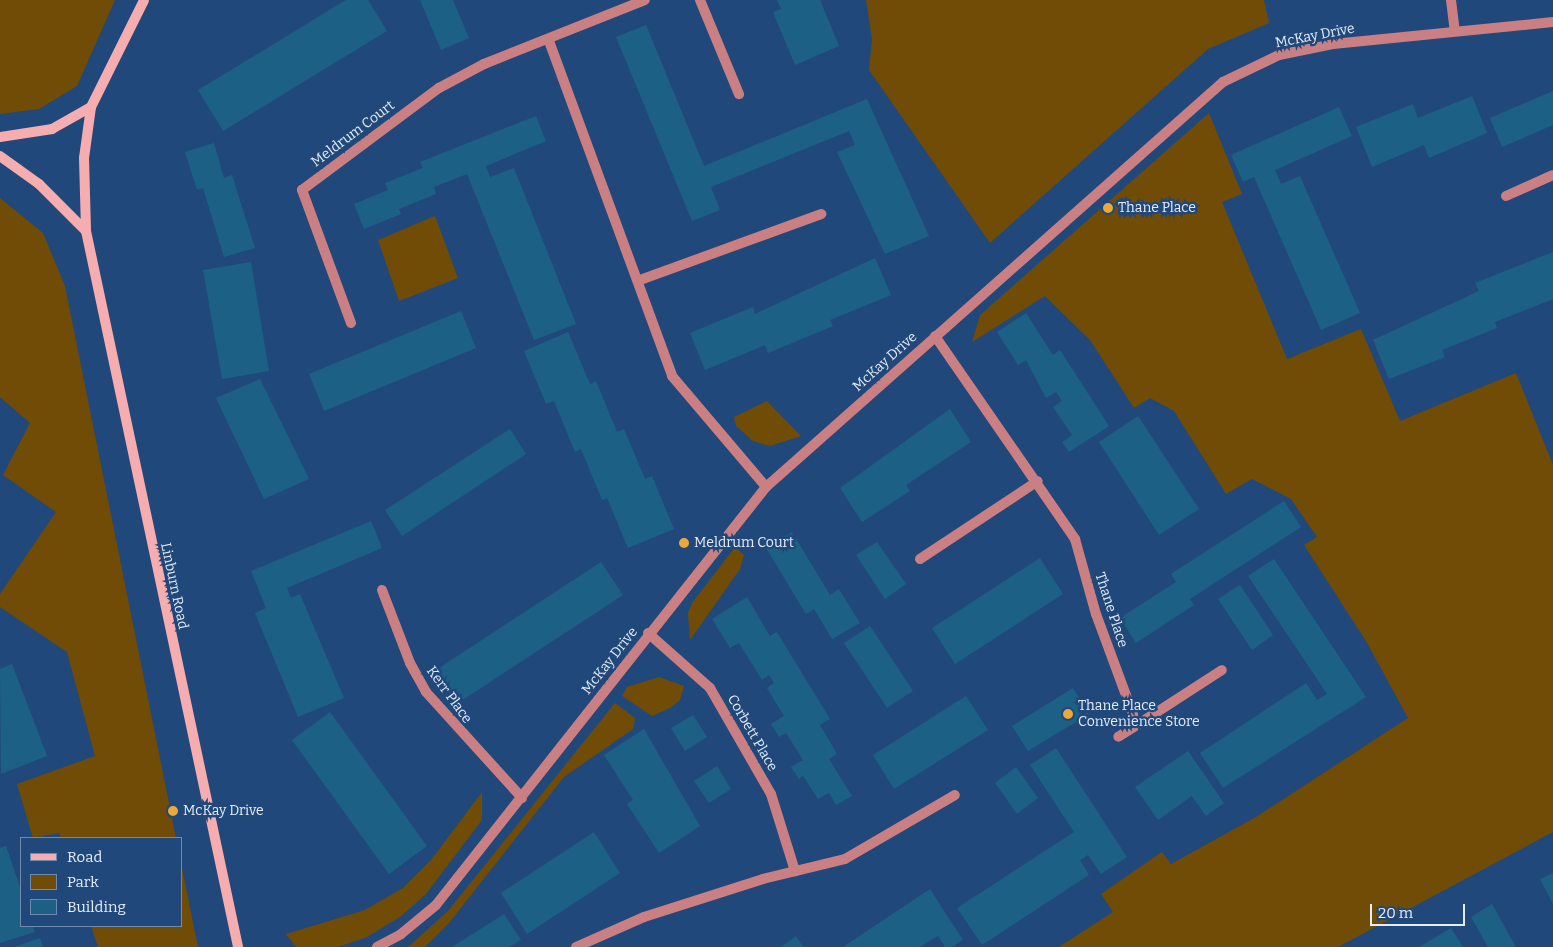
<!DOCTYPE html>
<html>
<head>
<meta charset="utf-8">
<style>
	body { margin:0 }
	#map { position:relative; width:1553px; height:947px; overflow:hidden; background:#21487a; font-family:Bitter,serif }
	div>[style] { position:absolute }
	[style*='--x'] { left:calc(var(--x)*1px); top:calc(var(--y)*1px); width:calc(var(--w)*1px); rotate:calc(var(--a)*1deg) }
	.green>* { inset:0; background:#704c06 }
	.building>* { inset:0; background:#1c6185 }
	.street>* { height:10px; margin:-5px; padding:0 5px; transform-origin:5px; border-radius:5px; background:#ca7f83 }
	.secondary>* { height:10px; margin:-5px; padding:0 5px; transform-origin:5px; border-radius:5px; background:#f5adb0 }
	.dots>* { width:14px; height:14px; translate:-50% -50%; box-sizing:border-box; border:2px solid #21487a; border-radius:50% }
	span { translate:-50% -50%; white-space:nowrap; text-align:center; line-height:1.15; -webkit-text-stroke:4.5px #21487a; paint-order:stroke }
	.street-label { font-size:14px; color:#e4edf9 }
	.poi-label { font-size:14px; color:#e4edf9 }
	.left { translate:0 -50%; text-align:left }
	.legend { position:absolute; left:20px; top:837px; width:162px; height:90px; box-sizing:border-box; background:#21487a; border:1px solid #6f8aad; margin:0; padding:6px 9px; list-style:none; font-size:15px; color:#e4edf9 }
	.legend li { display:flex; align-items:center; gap:10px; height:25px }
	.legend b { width:25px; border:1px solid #6f8aad }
	.scale { position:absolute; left:1370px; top:904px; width:95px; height:22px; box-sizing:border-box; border:2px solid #e4edf9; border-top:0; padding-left:6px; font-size:15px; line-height:18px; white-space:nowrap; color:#e4edf9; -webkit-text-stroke:4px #21487a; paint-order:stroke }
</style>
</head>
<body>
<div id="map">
	<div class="green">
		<i style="clip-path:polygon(0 0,115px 0,77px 86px,39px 109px,0 114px)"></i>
		<i style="clip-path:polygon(866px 0,1264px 0,1269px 23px,1208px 49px,990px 243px,869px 70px,872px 39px)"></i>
		<i style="clip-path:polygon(1209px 113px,1242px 194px,1222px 202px,1287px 359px,1361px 329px,1400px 421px,1516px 373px,1553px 465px,1553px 832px,1338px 947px,1059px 947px,1113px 912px,1101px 894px,1162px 852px,1171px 864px,1256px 817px,1408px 718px,1366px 641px,1304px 545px,1317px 537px,1291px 499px,1252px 479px,1226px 494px,1174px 411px,1150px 398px,1134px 408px,1090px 340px,1045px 296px,972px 342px,980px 315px)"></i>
		<i style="clip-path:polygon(0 198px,43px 233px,65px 286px,176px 838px,61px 838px,59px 833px,33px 838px,17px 784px,95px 756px,67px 652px,0 607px,0 594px,56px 512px,3px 475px,30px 423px,0 397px)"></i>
		<i style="clip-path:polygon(435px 216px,458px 278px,399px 301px,378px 240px)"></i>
		<i style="clip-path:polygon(767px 401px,801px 436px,770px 446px,753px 441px,736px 426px,734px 417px)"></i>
		<i style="clip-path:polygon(735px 547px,744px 555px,740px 569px,690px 640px,688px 613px,692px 603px)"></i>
		<i style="clip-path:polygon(659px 677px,684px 686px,680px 700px,670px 708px,652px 716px,622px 696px,627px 687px)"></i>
		<i style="clip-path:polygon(615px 703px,635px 718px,633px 729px,564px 777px,449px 923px,425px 947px,408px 947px,448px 911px)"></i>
		<i style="clip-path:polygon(482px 792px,482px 820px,426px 894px,400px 917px,367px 937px,338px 947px,296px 947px,286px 934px,365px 910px,403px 888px,431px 860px)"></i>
		<i style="clip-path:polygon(181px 863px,198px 947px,98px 947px,91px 926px,181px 926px)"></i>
	</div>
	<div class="building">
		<i style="clip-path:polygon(346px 0,368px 0,387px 31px,223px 131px,198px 90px)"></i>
		<i style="clip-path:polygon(420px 0,453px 0,469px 38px,441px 50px)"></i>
		<i style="clip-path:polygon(777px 0,820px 0,839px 46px,795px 65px,773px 12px,781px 9px)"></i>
		<i style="clip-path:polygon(646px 25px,704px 166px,867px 99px,929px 236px,885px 254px,837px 152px,855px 145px,849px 131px,711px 187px,720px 210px,692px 221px,616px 37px)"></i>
		<i style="clip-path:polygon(1553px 91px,1553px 125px,1502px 147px,1490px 118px)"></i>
		<i style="clip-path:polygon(1472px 96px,1487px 133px,1429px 158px,1424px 145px,1372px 167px,1356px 127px,1413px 104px,1418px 118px)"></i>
		<i style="clip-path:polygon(1339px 107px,1352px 136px,1275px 170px,1281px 184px,1300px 176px,1360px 313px,1321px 330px,1254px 177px,1243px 182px,1231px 155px)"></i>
		<i style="clip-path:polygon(536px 116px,546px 141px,486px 166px,490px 177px,514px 168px,576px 324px,534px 340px,467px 174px,434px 187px,436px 194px,399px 209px,401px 214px,364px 229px,354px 204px,388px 190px,385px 183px,423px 168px,420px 162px)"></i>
		<i style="clip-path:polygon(214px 143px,224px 178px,232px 175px,255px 248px,224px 257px,203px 188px,197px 190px,185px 152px)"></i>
		<i style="clip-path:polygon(1553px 252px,1553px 299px,1495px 322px,1497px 328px,1442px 350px,1445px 357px,1389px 379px,1373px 340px,1479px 291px,1475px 283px)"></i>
		<i style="clip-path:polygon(875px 258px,891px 295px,830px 320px,833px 326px,768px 353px,765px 345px,705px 370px,690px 333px,753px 307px,755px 314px)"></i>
		<i style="clip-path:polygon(251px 262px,269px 371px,222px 379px,203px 270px)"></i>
		<i style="clip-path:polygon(461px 311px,476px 348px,324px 411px,309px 374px)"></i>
		<i style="clip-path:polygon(1026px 313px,1053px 355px,1060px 350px,1109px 426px,1069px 452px,1062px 442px,1072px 435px,1053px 407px,1062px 401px,1056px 392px,1046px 398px,1026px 360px,1018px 365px,997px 332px)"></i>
		<i style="clip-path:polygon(568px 332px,590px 384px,596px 381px,617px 432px,624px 429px,645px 479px,652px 476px,674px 529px,628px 548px,607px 498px,602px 500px,581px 449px,575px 452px,554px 401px,546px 404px,524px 351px)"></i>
		<i style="clip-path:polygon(260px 379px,309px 479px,264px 499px,216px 398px)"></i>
		<i style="clip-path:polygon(950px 409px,971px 442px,906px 485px,910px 491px,862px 522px,840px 488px)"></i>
		<i style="clip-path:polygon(1138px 416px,1199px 509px,1159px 535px,1099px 442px)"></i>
		<i style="clip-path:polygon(510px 429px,526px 454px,402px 536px,385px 510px)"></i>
		<i style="clip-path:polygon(1284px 501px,1301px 527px,1190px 599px,1194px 605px,1136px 643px,1120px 618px,1176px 582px,1171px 574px)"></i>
		<i style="clip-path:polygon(371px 521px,382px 548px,287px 588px,291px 598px,300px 594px,344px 698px,298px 717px,255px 613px,266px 608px,251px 571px)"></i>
		<i style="clip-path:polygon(792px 532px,830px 595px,839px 589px,860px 623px,832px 639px,814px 609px,806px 614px,766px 548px)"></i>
		<i style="clip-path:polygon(877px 542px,906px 584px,885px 599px,856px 555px)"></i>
		<i style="clip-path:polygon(1040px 558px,1063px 594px,955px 664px,932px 628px)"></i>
		<i style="clip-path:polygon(1274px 559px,1366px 697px,1223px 788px,1200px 753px,1306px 683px,1317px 700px,1327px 694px,1248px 576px)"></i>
		<i style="clip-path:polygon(601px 562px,623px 595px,458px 703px,436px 670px)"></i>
		<i style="clip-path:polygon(1240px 585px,1273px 635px,1252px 650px,1218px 599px)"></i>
		<i style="clip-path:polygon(747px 597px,770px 636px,777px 632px,830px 719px,820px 725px,837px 754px,829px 759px,852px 796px,836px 805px,829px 793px,818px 799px,803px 776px,799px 779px,791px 767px,803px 760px,786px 733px,779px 737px,771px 724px,784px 716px,767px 688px,774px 683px,769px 675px,762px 680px,739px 643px,730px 648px,712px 619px)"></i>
		<i style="clip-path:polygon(870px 626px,913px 691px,887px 708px,844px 643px)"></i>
		<i style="clip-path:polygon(12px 664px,47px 756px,1px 774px,0 669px)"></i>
		<i style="clip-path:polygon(1073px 688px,1089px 714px,1028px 751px,1012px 726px)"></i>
		<i style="clip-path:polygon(966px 696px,988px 730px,894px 789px,873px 755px)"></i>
		<i style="clip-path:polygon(330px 712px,427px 846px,389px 874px,292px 740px)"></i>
		<i style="clip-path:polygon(693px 715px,707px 737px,685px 751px,671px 728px)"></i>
		<i style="clip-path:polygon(644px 729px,700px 826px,659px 853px,627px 804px,633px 800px,604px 755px)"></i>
		<i style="clip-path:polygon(1056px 748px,1127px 857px,1101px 874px,1088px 855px,1080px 860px,1089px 875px,982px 945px,957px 908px,1074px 832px,1030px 765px)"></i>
		<i style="clip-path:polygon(1188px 751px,1224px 803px,1206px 816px,1192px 796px,1158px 820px,1135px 787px)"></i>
		<i style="clip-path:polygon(717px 766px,731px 789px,709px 803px,694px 781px)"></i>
		<i style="clip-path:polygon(1016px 767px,1038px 798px,1017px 814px,995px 783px)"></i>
		<i style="clip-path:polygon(594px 832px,620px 873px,527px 934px,501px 893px)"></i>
		<i style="clip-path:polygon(6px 846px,21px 890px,21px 926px,33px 926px,35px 932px,0 943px,0 848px)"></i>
		<i style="clip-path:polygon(1553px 873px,1553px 904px,1540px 879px)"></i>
		<i style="clip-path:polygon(930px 889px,963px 940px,952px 947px,945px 947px,938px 936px,920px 947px,843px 947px)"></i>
		<i style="clip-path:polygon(1492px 904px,1516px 947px,1488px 947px,1471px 917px)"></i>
		<i style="clip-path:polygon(504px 914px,521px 940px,509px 947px,452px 947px)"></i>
		<i style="clip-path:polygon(1451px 928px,1463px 947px,1419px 947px)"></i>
		<i style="clip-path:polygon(796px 936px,803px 947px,781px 947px)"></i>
		<i style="clip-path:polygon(40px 938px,43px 947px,14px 947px)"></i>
	</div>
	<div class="street">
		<i style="--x:700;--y:0;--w:102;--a:67.5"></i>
		<i style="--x:1451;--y:0;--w:31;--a:83"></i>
		<i style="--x:549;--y:41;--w:357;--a:69.8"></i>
		<i style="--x:672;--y:376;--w:145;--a:49.7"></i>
		<i style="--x:1506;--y:196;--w:51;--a:-24.1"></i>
		<i style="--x:640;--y:280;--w:193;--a:-20"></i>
		<i style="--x:351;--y:323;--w:142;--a:-110.2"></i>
		<i style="--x:302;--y:190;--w:171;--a:-36.7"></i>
		<i style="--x:439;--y:88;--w:51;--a:-28.1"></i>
		<i style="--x:484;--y:64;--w:173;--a:-21.7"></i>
		<i style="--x:935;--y:336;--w:247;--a:55.4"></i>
		<i style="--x:1075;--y:539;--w:78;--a:74.4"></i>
		<i style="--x:1096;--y:614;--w:118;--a:69.7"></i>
		<i style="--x:1137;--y:725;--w:22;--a:148"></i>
		<i style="--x:920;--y:559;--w:141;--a:-33.5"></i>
		<i style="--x:382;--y:590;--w:78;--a:69"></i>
		<i style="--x:410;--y:663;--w:33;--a:61"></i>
		<i style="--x:426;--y:692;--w:143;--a:47.8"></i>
		<i style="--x:648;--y:633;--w:83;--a:41.6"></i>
		<i style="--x:710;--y:688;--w:122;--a:60.1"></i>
		<i style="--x:771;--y:794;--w:81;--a:72.7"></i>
		<i style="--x:1137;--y:725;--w:101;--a:-32.9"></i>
		<i style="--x:377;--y:947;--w:27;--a:-28"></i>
		<i style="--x:401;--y:934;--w:45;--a:-39.6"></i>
		<i style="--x:436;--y:905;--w:533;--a:-51.71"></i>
		<i style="--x:766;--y:487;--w:611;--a:-41.55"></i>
		<i style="--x:1223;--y:82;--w:62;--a:-25.7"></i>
		<i style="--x:1279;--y:55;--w:55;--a:-11.5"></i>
		<i style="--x:1333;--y:44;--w:221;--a:-5.7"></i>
		<i style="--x:576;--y:947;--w:74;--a:-23.8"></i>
		<i style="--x:644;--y:917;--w:125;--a:-17.7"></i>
		<i style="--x:763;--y:879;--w:84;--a:-13.7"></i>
		<i style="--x:845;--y:859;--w:127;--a:-30.2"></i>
	</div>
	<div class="secondary">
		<i style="--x:91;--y:107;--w:51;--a:97.8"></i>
		<i style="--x:84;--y:158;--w:73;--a:88.4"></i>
		<i style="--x:86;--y:231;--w:732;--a:78.01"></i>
		<i style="--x:0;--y:137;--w:53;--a:-8.7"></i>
		<i style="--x:52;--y:129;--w:45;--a:-29.4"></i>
		<i style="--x:91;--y:107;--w:119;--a:-63.6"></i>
		<i style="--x:0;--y:156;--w:48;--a:35.7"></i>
		<i style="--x:39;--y:184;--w:66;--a:45"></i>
	</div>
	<div class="dots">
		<i style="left:1108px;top:208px;background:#eba93a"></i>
		<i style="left:684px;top:543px;background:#eba93a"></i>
		<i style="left:1068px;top:714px;background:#eba93a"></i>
		<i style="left:173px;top:811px;background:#eba93a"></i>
	</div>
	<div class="street-label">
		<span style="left:1315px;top:36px;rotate:-11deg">McKay Drive</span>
		<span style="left:353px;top:134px;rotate:-37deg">Meldrum Court</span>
		<span style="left:885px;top:362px;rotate:-42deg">McKay Drive</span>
		<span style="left:174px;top:586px;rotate:78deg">Linburn Road</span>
		<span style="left:1111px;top:610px;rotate:72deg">Thane Place</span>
		<span style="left:610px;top:661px;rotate:-52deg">McKay Drive</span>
		<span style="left:449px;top:695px;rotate:54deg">Kerr Place</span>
		<span style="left:752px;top:733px;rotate:60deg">Corbett Place</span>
	</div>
	<div class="poi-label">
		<span class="left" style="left:1118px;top:208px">Thane Place</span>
		<span class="left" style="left:694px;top:543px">Meldrum Court</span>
		<span class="left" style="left:1078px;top:714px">Thane Place<br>Convenience Store</span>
		<span class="left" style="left:183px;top:811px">McKay Drive</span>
	</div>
	<ul class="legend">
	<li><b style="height:6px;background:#f5adb0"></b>Road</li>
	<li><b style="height:14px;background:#704c06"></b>Park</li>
	<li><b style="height:14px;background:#1c6185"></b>Building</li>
	</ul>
	<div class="scale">20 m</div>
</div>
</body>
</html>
